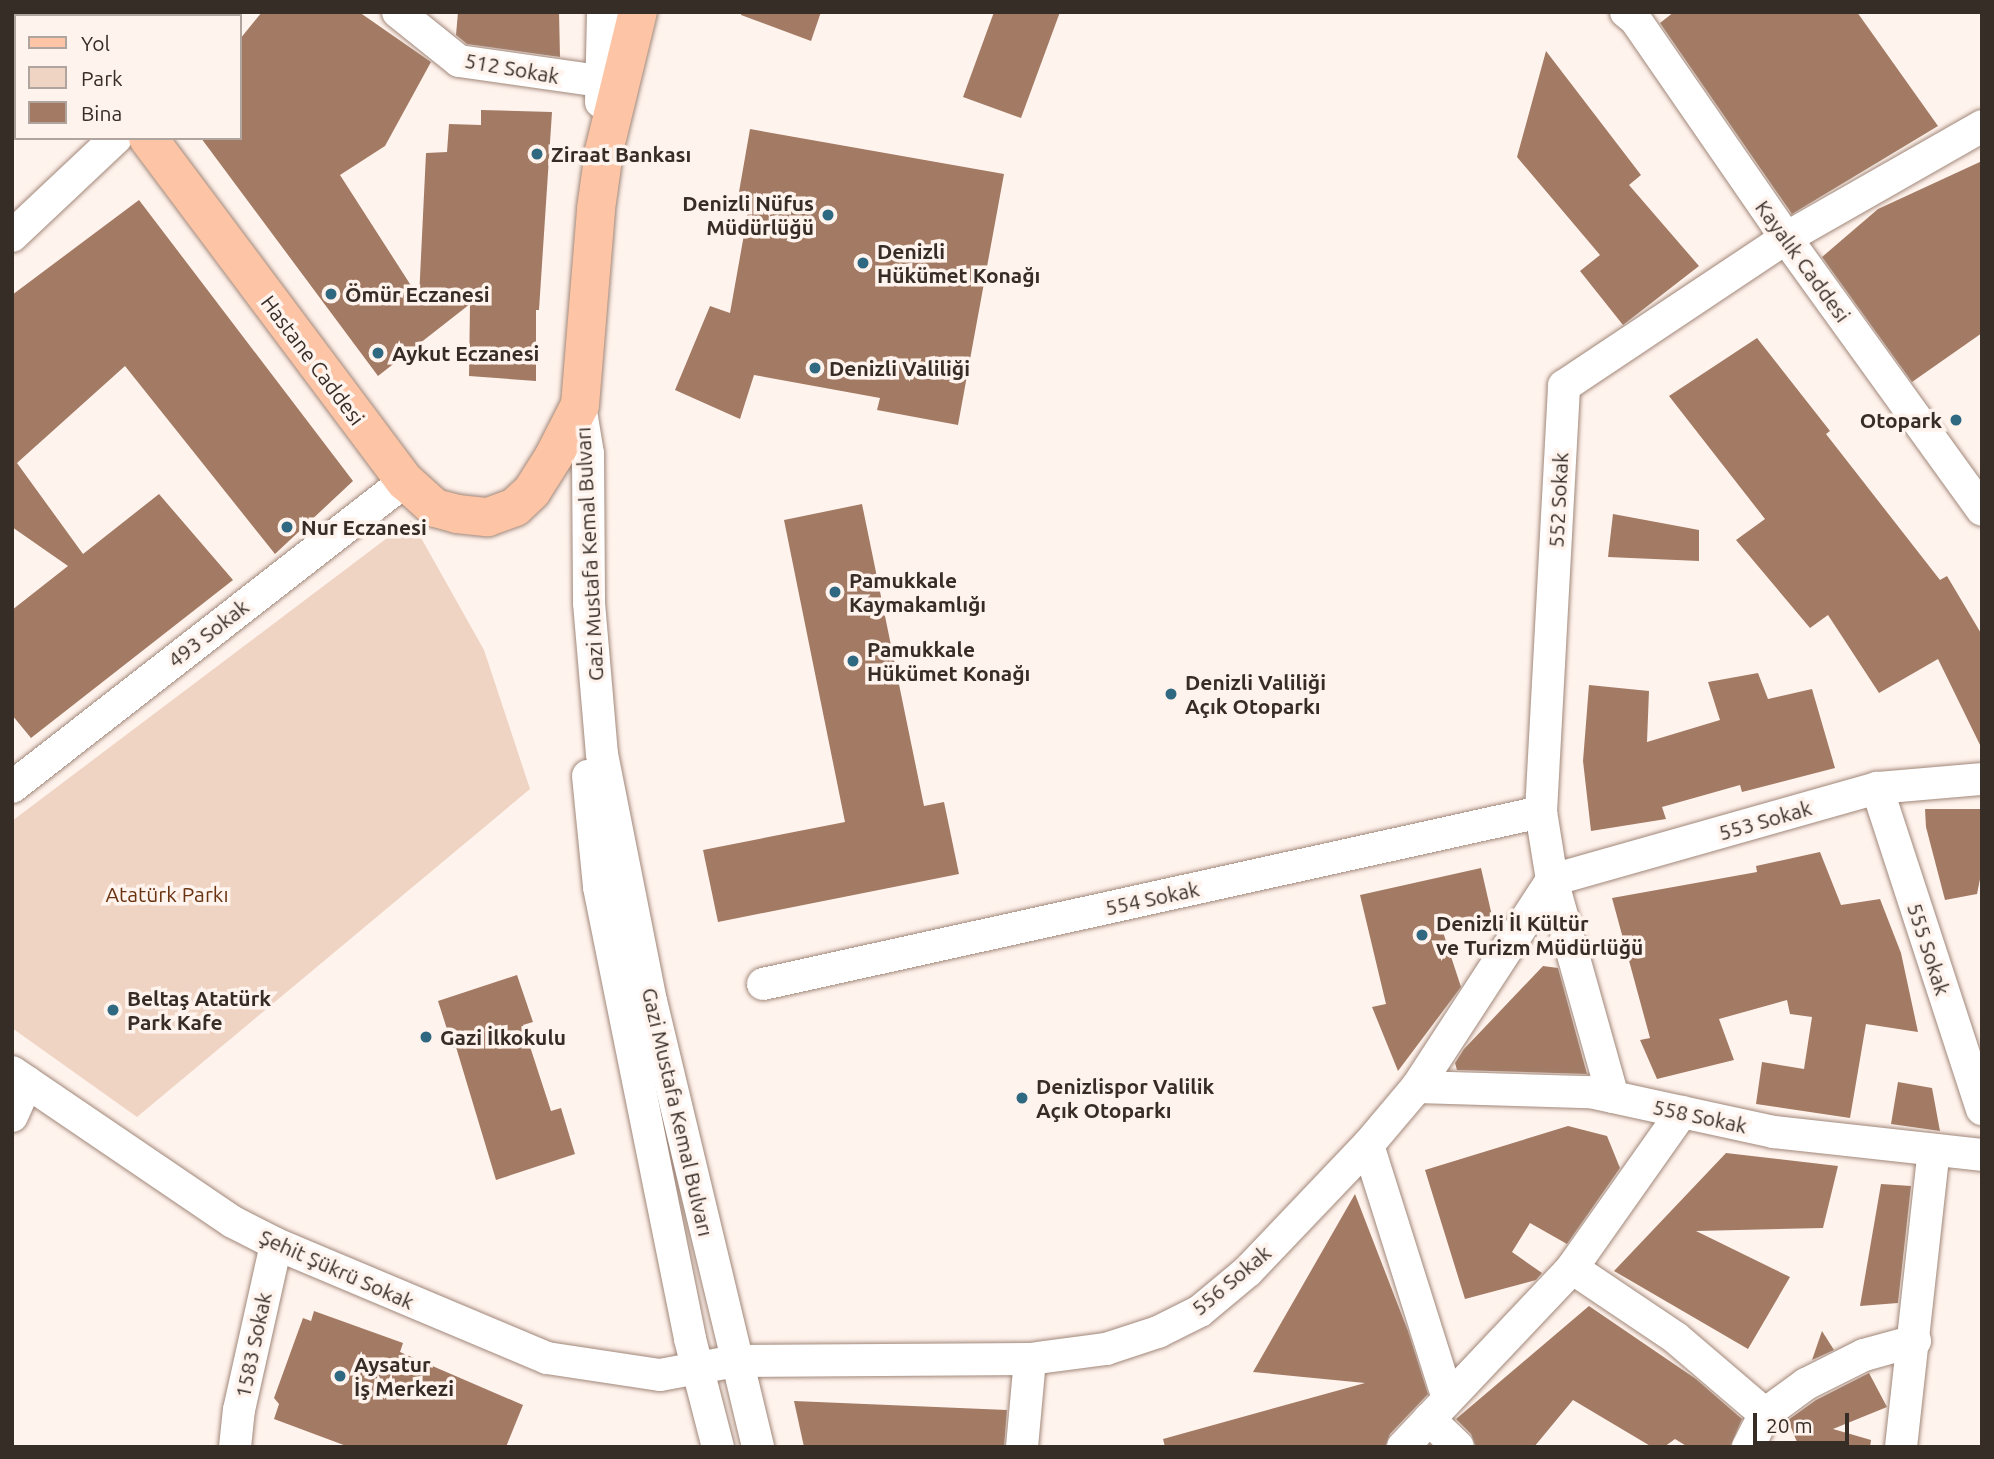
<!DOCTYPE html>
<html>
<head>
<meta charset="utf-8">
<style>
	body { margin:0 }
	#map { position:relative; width:1994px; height:1459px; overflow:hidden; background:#fff3ed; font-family:Ubuntu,sans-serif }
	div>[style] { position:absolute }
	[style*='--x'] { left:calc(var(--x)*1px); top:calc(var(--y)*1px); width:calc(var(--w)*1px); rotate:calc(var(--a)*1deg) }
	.green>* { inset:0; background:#efd3c3 }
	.building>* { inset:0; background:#a37b65 }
	.roads { filter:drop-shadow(0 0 2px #a18779) drop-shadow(0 0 2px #a18779) }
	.minor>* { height:32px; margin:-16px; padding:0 16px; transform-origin:16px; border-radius:16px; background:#fff }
	.major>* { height:38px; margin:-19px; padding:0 19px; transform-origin:19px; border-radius:19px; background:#fdc5a5 }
	.dots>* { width:19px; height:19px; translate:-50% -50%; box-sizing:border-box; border:4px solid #fff3ed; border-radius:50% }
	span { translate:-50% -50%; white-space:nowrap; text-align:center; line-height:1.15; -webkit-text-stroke:7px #fff3ed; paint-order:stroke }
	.street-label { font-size:21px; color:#372d27 }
	.poi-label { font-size:21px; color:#372d27; font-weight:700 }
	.left { translate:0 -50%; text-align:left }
	.right { translate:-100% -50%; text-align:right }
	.park-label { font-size:21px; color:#693310 }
	.frame { position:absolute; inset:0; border:14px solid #372d27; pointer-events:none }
	.legend { position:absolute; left:14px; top:14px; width:228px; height:126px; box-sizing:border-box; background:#fff3ed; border:2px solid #afa49e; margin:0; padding:9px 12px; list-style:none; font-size:21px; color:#372d27 }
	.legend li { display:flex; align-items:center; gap:14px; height:35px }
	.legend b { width:35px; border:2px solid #afa49e }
	.scale { position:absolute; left:1753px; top:1413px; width:96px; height:32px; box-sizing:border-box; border:4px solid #372d27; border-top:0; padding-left:9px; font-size:21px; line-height:24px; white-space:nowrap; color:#372d27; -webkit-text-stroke:5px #fff3ed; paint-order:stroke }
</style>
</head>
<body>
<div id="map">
	<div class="green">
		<i style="clip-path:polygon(411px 520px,484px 650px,530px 789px,137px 1117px,12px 1028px,12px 821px)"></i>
	</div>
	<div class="building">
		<i style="clip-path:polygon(262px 12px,359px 12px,431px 62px,385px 146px,340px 175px,419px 298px,426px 153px,447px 152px,449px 124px,481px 125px,481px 110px,552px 112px,539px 310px,536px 310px,536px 381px,469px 376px,470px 304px,378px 376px,201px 138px,240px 138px,240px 39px)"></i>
		<i style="clip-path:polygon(458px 12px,559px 12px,560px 57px,467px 44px,456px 35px)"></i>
		<i style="clip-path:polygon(741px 12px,821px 12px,811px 41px,741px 15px)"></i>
		<i style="clip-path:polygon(994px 12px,1060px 12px,1021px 118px,963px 97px)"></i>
		<i style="clip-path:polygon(1674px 12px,1857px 12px,1938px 126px,1792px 214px,1660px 23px)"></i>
		<i style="clip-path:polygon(1546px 51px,1641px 175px,1629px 185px,1699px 266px,1623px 325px,1580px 271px,1600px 255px,1517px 157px)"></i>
		<i style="clip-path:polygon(750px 129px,1004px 174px,958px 425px,877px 410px,880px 398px,754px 375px,740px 419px,675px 390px,710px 306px,730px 313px,748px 212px,736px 209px)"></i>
		<i style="clip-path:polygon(1982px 161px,1982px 333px,1912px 382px,1822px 257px,1878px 209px)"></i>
		<i style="clip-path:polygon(139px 200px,353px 481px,275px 554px,125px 366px,17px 463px,83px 554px,159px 494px,233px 580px,31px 738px,12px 715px,12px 610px,68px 566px,12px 527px,12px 295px)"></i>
		<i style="clip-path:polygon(1757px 338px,1830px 431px,1826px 434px,1940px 580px,1947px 576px,1982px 635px,1982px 749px,1938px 659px,1879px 693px,1828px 615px,1810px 628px,1736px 540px,1765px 519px,1669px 396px)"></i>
		<i style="clip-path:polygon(862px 504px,924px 806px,944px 802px,959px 874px,718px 922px,703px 850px,845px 822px,784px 520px)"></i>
		<i style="clip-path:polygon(1613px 514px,1699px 530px,1699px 561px,1608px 557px)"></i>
		<i style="clip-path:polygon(1758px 673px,1768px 699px,1812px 689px,1835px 768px,1742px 792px,1740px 785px,1662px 807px,1666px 819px,1591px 831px,1583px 761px,1589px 685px,1649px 691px,1647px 742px,1720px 720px,1708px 682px)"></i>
		<i style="clip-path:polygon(1925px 809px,1982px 809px,1982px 869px,1977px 894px,1945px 900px,1926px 827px)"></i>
		<i style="clip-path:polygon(1820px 852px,1841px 905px,1880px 899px,1901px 953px,1918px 1032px,1866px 1024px,1850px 1118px,1756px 1104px,1762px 1062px,1804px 1069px,1812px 1017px,1790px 1014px,1787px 1000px,1719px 1019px,1734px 1060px,1657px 1079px,1640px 1040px,1650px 1038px,1612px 898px,1757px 872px,1756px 866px)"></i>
		<i style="clip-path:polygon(1481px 868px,1492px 916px,1442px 929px,1461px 987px,1398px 1071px,1372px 1007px,1386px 1004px,1360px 895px)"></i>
		<i style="clip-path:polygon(1543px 966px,1558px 968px,1587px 1074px,1457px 1070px,1455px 1063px,1464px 1049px)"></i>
		<i style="clip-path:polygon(517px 975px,533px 1022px,523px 1025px,551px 1111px,561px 1108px,575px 1154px,496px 1180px,456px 1047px,453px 1048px,438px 1001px)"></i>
		<i style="clip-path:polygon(1898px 1082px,1932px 1088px,1940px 1131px,1891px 1124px)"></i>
		<i style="clip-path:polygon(1568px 1126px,1607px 1136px,1620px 1168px,1567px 1244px,1530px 1223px,1512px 1252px,1542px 1273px,1536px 1280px,1465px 1299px,1425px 1170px)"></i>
		<i style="clip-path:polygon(1726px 1153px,1838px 1166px,1823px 1228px,1696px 1231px,1790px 1277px,1748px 1349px,1614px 1271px)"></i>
		<i style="clip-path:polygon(1881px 1184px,1911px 1186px,1898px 1303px,1860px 1306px)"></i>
		<i style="clip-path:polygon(1355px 1194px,1408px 1331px,1428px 1394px,1390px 1434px,1385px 1447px,1165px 1447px,1163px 1439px,1365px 1383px,1253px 1372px)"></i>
		<i style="clip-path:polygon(1589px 1306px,1696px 1379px,1742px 1419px,1730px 1447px,1688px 1447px,1675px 1439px,1664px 1447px,1652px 1447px,1573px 1400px,1534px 1447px,1476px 1447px,1471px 1434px,1456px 1419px)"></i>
		<i style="clip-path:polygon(314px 1311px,403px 1343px,400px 1352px,523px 1405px,506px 1447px,349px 1447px,274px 1419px,279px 1404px,274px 1398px,303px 1318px,311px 1321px)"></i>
		<i style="clip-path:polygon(1822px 1331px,1834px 1350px,1812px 1360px)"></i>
		<i style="clip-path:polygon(1869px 1373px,1887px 1407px,1833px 1429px,1871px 1440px,1870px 1447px,1799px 1447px,1788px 1420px,1816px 1400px)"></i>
		<i style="clip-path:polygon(794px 1401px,1007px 1410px,1004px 1447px,804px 1447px)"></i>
	</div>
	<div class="roads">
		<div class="minor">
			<i style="--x:398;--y:12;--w:78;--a:38.8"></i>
			<i style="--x:459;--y:61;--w:142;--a:8.1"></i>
			<i style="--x:1626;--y:12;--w:11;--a:38"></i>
			<i style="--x:1635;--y:19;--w:266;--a:55.4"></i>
			<i style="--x:1786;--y:238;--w:335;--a:54.2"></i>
			<i style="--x:204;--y:16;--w:4;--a:-63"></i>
			<i style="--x:601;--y:102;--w:90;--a:-88.7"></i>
			<i style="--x:12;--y:236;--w:143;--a:-43.3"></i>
			<i style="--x:580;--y:405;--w:50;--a:80.7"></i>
			<i style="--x:588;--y:454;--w:149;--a:89.6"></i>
			<i style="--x:589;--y:603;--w:152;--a:85.1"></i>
			<i style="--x:602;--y:754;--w:252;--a:78.8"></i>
			<i style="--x:651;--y:1001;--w:459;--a:76.5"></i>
			<i style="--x:588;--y:776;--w:112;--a:84.3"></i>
			<i style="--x:599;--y:887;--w:461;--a:78.6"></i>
			<i style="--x:690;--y:1339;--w:112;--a:75.5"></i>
			<i style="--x:12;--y:787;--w:498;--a:-37.9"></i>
			<i style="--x:1877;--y:788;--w:338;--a:71.9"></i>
			<i style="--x:1552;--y:880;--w:338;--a:-15.8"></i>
			<i style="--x:1877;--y:788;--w:105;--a:-4.9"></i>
			<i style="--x:763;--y:984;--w:797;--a:-12.47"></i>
			<i style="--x:12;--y:1072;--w:267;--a:34.2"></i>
			<i style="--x:233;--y:1222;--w:48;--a:27.1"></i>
			<i style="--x:276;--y:1244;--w:294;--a:22.8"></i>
			<i style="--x:547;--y:1358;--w:114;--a:8.6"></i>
			<i style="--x:660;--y:1375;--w:77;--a:-10.4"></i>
			<i style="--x:736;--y:1361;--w:294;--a:-0.4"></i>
			<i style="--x:1030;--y:1359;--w:77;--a:-7.5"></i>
			<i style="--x:1106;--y:1349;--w:55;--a:-18.1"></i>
			<i style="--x:1158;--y:1332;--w:47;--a:-26.6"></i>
			<i style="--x:1200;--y:1311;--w:62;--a:-39.8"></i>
			<i style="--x:1248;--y:1271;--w:174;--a:-46.4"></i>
			<i style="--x:1368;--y:1145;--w:76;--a:-49.8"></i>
			<i style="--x:1417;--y:1087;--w:247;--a:-56.9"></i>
			<i style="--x:1417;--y:1087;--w:173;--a:1.7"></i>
			<i style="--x:1590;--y:1092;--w:188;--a:12.3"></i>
			<i style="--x:1774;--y:1132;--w:209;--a:6.3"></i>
			<i style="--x:1613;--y:1097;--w:225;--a:-105.7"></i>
			<i style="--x:1552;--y:880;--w:69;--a:-99.2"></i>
			<i style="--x:1541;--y:812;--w:427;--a:-86.9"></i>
			<i style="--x:1564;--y:386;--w:267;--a:-33.7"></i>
			<i style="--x:1786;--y:238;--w:226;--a:-29.7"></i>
			<i style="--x:12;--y:1116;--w:37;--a:-66"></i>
			<i style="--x:1368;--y:1145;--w:265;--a:72.5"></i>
			<i style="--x:1572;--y:1268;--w:125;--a:33.9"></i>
			<i style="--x:1676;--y:1338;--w:117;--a:40.5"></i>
			<i style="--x:1429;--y:1419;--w:40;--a:44"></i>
			<i style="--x:235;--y:1447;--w:37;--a:-84"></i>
			<i style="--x:239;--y:1410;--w:170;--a:-77.4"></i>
			<i style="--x:1022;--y:1447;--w:88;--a:-84.8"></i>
			<i style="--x:1403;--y:1447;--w:246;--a:-46.6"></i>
			<i style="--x:1572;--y:1268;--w:191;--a:-54.8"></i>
			<i style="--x:1748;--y:1447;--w:37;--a:-63"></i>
			<i style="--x:1765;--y:1414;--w:51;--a:-36.2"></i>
			<i style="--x:1806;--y:1384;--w:65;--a:-26.6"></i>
			<i style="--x:1864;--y:1355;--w:53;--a:-15.4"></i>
			<i style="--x:1901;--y:1447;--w:299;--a:-83.7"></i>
		</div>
		<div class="major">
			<i style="--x:55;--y:12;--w:4;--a:63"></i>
			<i style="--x:148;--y:138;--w:429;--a:53.2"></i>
			<i style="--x:405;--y:481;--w:40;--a:42"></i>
			<i style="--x:435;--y:508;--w:23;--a:15"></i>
			<i style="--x:457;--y:514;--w:31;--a:6"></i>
			<i style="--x:488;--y:517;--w:29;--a:-20"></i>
			<i style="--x:515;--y:507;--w:23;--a:-43"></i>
			<i style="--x:532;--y:491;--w:41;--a:-57.8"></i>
			<i style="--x:554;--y:456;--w:57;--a:-63"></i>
			<i style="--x:580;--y:405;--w:197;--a:-85.3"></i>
			<i style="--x:596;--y:209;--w:59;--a:-82.1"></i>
			<i style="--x:604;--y:151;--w:143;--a:-76.3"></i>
		</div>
	</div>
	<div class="dots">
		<i style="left:537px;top:154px;background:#2f6881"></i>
		<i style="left:828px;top:215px;background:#2f6881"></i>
		<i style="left:863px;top:263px;background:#2f6881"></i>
		<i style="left:331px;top:294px;background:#2f6881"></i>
		<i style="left:378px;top:353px;background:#2f6881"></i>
		<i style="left:815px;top:368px;background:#2f6881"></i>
		<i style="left:1956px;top:420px;background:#2f6881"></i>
		<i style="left:287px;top:527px;background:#2f6881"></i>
		<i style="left:835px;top:592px;background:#2f6881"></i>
		<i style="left:853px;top:661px;background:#2f6881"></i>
		<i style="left:1171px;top:694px;background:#2f6881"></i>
		<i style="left:1422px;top:935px;background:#2f6881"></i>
		<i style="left:113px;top:1010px;background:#2f6881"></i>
		<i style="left:426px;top:1037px;background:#2f6881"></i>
		<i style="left:1022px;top:1098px;background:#2f6881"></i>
		<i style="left:340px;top:1376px;background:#2f6881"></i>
	</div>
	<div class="street-label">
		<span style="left:512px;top:68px;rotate:10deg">512 Sokak</span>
		<span style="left:1803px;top:261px;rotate:54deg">Kayalık Caddesi</span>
		<span style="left:313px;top:360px;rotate:53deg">Hastane Caddesi</span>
		<span style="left:1558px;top:500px;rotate:-87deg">552 Sokak</span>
		<span style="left:589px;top:554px;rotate:-93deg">Gazi Mustafa Kemal Bulvarı</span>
		<span style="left:208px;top:633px;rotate:-38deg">493 Sokak</span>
		<span style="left:1765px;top:820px;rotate:-16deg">553 Sokak</span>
		<span style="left:1152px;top:898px;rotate:-12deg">554 Sokak</span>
		<span style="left:1929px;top:949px;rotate:72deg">555 Sokak</span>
		<span style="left:678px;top:1112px;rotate:77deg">Gazi Mustafa Kemal Bulvarı</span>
		<span style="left:1700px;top:1116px;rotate:12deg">558 Sokak</span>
		<span style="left:337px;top:1269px;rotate:24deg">Şehit Şükrü Sokak</span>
		<span style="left:1231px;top:1280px;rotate:-40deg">556 Sokak</span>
		<span style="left:253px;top:1345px;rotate:-78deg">1583 Sokak</span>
	</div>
	<div class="poi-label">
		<span class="left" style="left:551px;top:154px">Ziraat Bankası</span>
		<span class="right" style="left:814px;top:215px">Denizli Nüfus<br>Müdürlüğü</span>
		<span class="left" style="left:877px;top:263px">Denizli<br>Hükümet Konağı</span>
		<span class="left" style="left:345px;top:294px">Ömür Eczanesi</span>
		<span class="left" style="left:392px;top:353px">Aykut Eczanesi</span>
		<span class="left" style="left:829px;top:368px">Denizli Valiliği</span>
		<span class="right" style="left:1942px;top:420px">Otopark</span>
		<span class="left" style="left:301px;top:527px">Nur Eczanesi</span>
		<span class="left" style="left:849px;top:592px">Pamukkale<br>Kaymakamlığı</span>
		<span class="left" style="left:867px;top:661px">Pamukkale<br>Hükümet Konağı</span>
		<span class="left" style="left:1185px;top:694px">Denizli Valiliği<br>Açık Otoparkı</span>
		<span class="left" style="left:1436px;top:935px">Denizli İl Kültür<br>ve Turizm Müdürlüğü</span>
		<span class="left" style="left:127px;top:1010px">Beltaş Atatürk<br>Park Kafe</span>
		<span class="left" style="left:440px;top:1037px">Gazi İlkokulu</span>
		<span class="left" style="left:1036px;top:1098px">Denizlispor Valilik<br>Açık Otoparkı</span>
		<span class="left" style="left:354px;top:1376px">Aysatur<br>İş Merkezi</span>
	</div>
	<div class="park-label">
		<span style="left:167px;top:894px">Atatürk Parkı</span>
	</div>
	<div class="frame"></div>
	<ul class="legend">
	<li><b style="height:9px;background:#fdc5a5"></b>Yol</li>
	<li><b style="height:19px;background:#efd3c3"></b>Park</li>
	<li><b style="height:19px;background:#a37b65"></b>Bina</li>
	</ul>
	<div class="scale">20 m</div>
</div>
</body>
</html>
